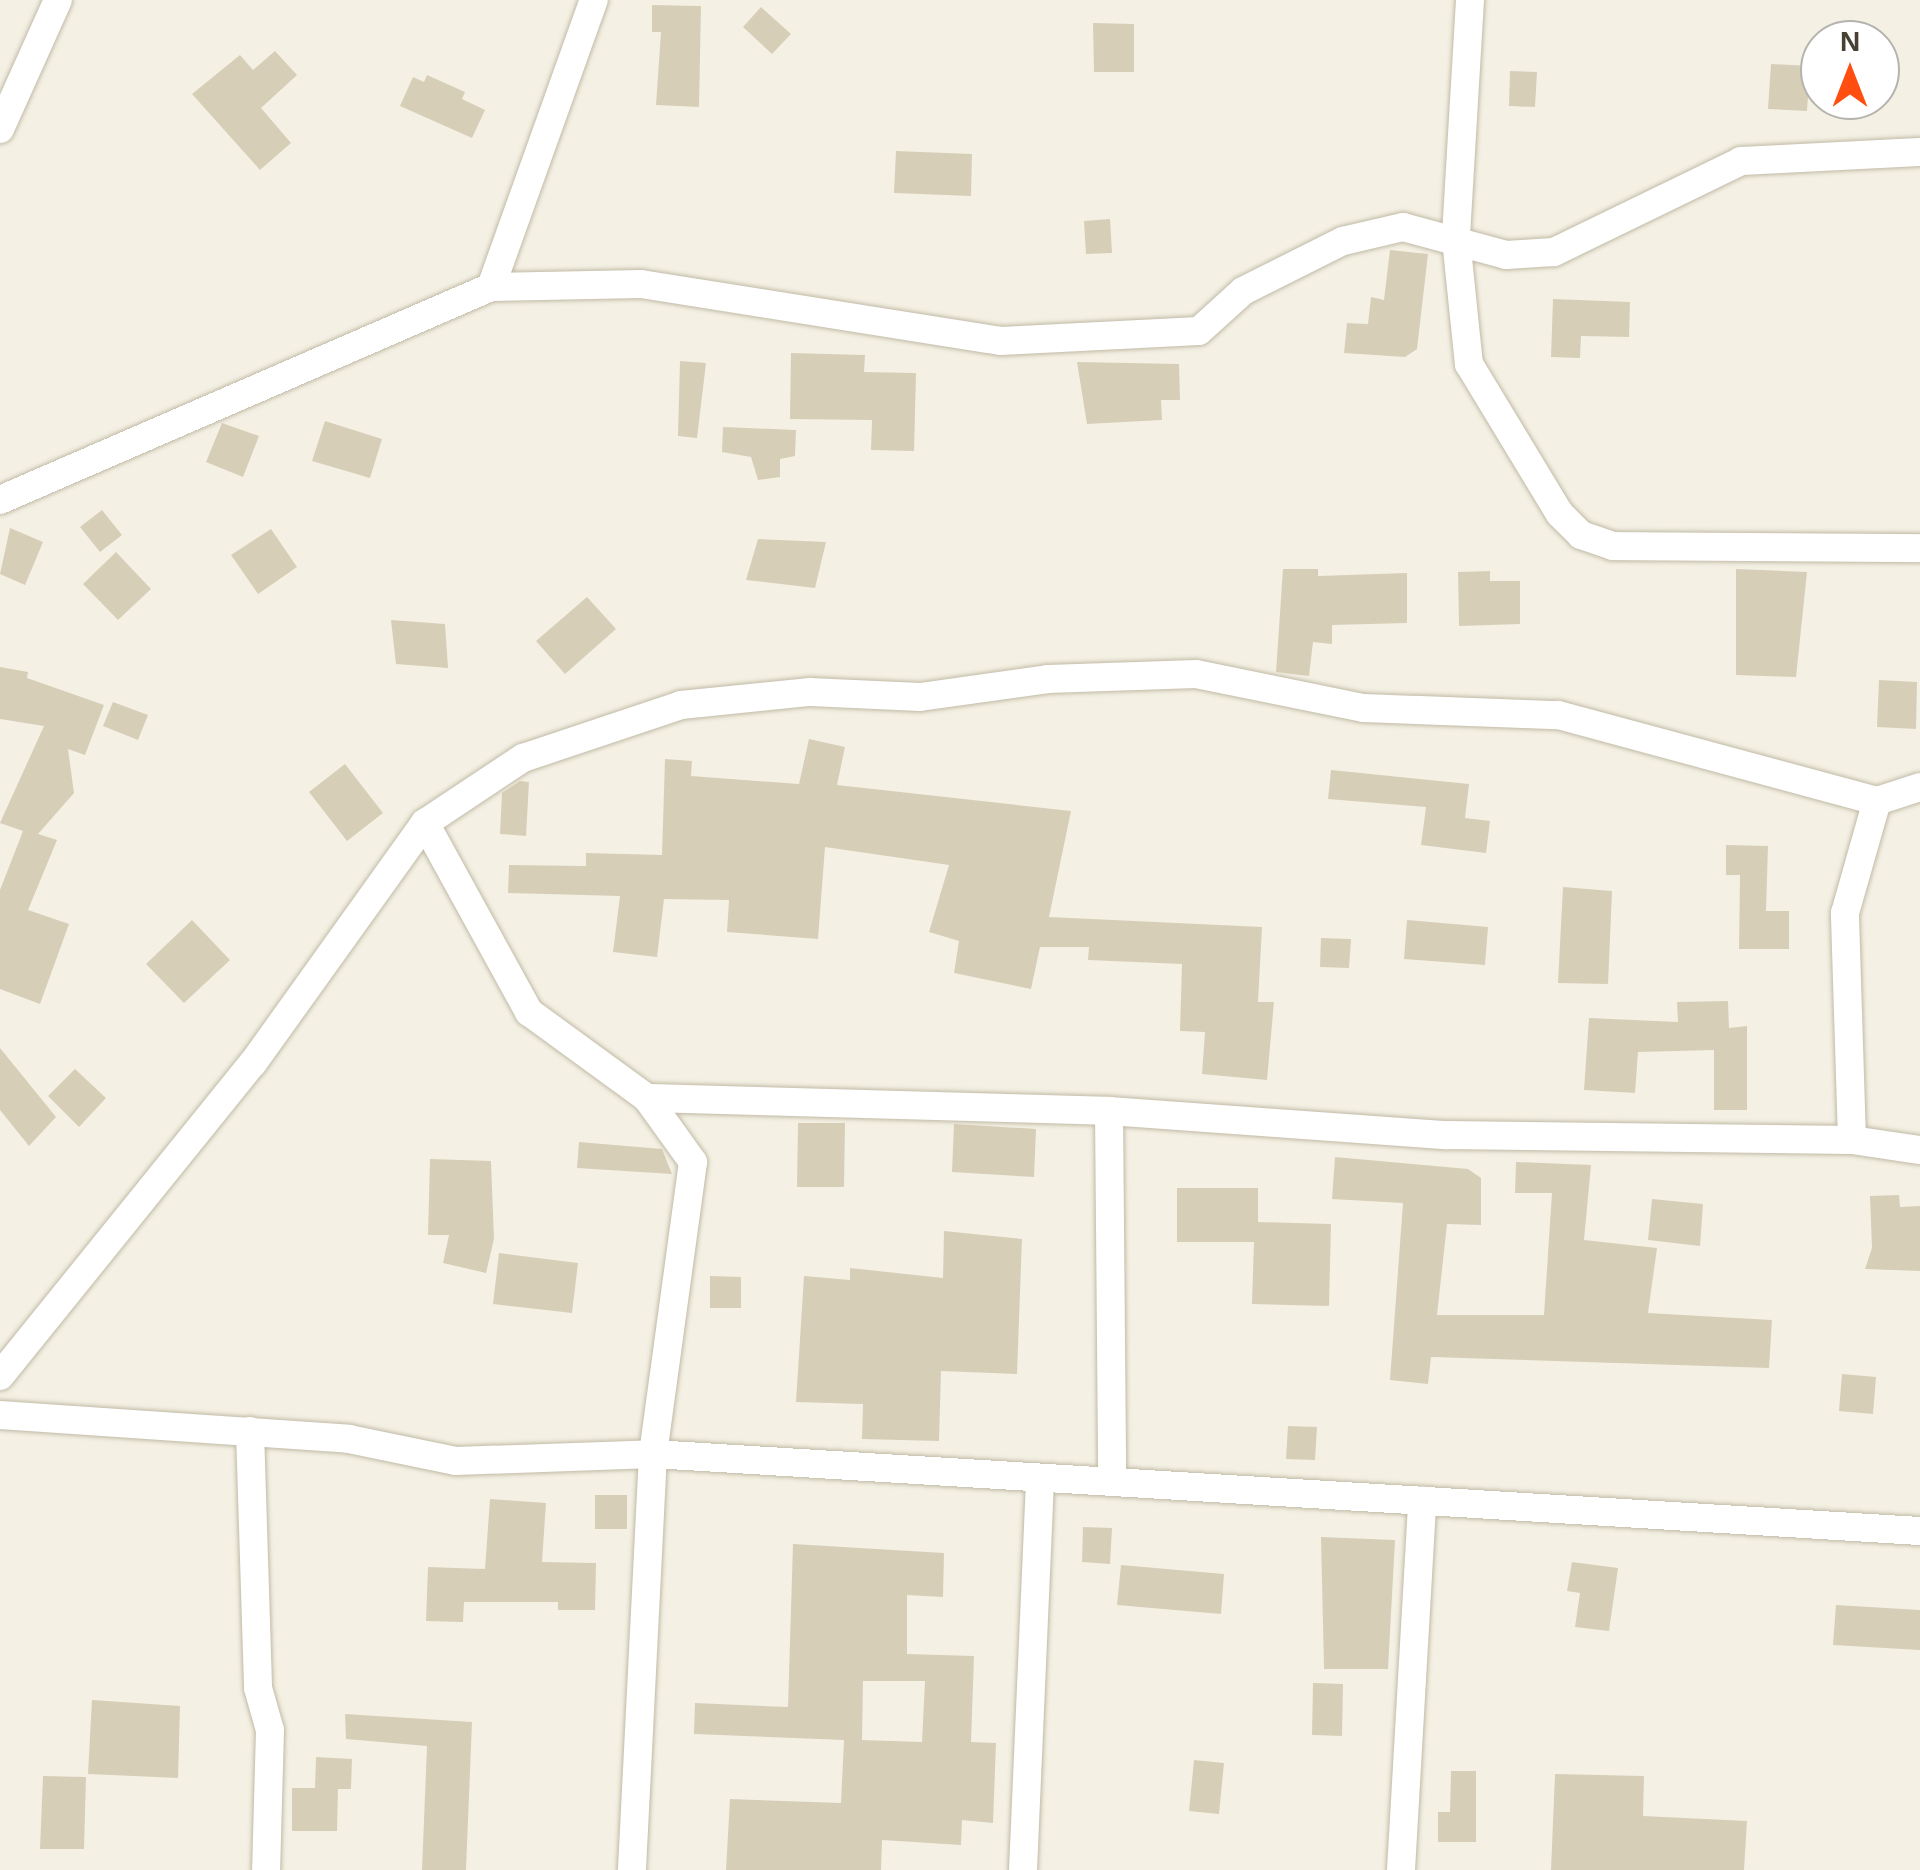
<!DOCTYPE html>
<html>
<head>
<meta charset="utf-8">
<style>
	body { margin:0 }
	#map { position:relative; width:1920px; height:1870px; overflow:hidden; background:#f4f1e4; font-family:Arial,sans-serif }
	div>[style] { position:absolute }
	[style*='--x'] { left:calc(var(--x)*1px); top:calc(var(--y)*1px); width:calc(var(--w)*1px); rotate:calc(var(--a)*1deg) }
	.building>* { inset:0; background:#d7ceb8 }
	.roads { filter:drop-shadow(0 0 2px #c1baa6) drop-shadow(0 0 2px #c1baa6) }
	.street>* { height:28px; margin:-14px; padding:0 14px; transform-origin:14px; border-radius:14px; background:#fff }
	span { translate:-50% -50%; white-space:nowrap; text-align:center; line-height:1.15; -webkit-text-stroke:9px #fff; paint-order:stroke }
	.north { position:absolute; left:1800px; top:20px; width:100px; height:100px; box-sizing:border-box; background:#fff; border:2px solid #b5b3ad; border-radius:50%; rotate:0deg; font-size:28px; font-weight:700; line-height:40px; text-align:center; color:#474133 }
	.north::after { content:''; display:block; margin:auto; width:35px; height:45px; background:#ff4e10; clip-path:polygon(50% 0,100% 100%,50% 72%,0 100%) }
</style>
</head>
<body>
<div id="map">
	<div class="building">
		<i style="clip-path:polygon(652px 5px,701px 6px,699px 107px,656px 105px,661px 32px,652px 32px)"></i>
		<i style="clip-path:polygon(761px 7px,791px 34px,772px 54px,743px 27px)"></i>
		<i style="clip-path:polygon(1093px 23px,1134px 24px,1134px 72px,1094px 72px)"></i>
		<i style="clip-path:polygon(275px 51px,297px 75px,261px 108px,291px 143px,260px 170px,192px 94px,240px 55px,253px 70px)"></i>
		<i style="clip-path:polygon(1771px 64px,1810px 66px,1807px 111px,1768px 109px)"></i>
		<i style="clip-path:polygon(1510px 71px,1537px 72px,1535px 107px,1509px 106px)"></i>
		<i style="clip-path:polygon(427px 75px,465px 92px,462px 99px,485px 110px,472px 138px,400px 106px,413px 77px,424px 82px)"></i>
		<i style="clip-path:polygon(896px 151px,972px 154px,971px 196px,894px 193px)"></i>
		<i style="clip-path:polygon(1110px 219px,1112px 253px,1086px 254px,1084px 221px)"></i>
		<i style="clip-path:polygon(1390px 250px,1428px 254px,1417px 349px,1405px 357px,1344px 353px,1347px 323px,1368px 324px,1371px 297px,1384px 300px)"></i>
		<i style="clip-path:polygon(1553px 299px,1630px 302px,1629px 337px,1581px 336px,1580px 358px,1551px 357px)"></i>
		<i style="clip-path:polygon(791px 353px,865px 355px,864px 372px,916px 373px,914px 451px,871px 450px,872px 420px,790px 419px)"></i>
		<i style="clip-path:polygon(680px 361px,706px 363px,697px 438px,678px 436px)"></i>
		<i style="clip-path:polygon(1077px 362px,1179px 364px,1180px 400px,1161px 400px,1162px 420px,1087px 424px)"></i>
		<i style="clip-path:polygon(325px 421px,382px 439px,370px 478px,312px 461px)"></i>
		<i style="clip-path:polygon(222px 423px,259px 436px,243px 477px,206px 462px)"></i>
		<i style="clip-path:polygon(723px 427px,796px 430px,795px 456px,780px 459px,780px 477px,758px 480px,751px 457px,722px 452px)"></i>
		<i style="clip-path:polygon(102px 510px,122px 535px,100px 552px,80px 527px)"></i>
		<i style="clip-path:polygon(10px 528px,43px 542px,25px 585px,0 574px)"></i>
		<i style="clip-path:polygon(271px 529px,297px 567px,258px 594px,231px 555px)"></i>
		<i style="clip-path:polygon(758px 539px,826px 542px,815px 588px,746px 580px)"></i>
		<i style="clip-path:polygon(116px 552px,151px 589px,118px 620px,83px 584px)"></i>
		<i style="clip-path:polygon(1283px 569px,1318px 569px,1318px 576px,1407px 573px,1407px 623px,1332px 625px,1332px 644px,1313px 642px,1309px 676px,1276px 672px)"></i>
		<i style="clip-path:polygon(1736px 569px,1807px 572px,1796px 677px,1736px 675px)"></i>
		<i style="clip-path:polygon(1490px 571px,1490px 581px,1520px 581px,1520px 624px,1459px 626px,1458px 572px)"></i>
		<i style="clip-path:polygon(587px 597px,616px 629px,565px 674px,536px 641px)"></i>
		<i style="clip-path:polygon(391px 620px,445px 624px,448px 668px,396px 664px)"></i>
		<i style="clip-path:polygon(0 667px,28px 672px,27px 678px,104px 705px,85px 755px,68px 749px,74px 793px,38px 834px,57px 840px,28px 910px,69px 924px,40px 1004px,0 989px,0 890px,23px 831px,0 823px,44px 726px,0 719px)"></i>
		<i style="clip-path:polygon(1879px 680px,1917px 682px,1916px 729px,1877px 727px)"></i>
		<i style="clip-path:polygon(113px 702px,148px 715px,138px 740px,103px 726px)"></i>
		<i style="clip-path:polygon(809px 739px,845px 747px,837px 785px,1071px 811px,1049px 917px,1262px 927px,1258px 1002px,1274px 1002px,1267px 1080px,1202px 1074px,1205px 1032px,1180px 1031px,1182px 964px,1088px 960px,1089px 947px,1040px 947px,1031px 989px,954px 973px,959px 941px,929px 932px,949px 865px,825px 847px,818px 939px,727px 932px,729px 900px,664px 899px,657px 957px,613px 952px,620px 896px,508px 893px,509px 865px,586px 866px,586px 853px,662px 855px,665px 759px,692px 761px,691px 776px,799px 784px)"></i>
		<i style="clip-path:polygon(345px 764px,383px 813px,347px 841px,309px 792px)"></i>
		<i style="clip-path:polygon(1331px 770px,1469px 784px,1465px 818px,1490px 821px,1486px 853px,1421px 845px,1426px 807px,1328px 799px)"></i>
		<i style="clip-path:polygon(520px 781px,529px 782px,526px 836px,500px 834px,502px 793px)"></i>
		<i style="clip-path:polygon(1726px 845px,1768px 846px,1766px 911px,1789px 911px,1789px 949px,1739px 949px,1740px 875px,1726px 875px)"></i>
		<i style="clip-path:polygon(1563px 887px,1612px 891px,1608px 984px,1558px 983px)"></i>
		<i style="clip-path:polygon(192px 920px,230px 960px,184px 1003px,146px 964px)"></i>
		<i style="clip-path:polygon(1407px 920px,1488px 927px,1485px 965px,1404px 959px)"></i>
		<i style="clip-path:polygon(1321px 938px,1351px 939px,1349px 968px,1320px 967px)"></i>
		<i style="clip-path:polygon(1728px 1001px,1729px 1028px,1747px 1026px,1747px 1110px,1714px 1110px,1714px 1050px,1638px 1052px,1635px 1093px,1584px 1090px,1589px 1018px,1678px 1022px,1677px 1002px)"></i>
		<i style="clip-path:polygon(0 1048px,56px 1117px,29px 1146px,0 1110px)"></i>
		<i style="clip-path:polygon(75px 1069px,106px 1098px,79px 1127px,48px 1096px)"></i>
		<i style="clip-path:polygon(798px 1123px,845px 1123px,844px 1187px,797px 1187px)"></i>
		<i style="clip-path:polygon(954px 1124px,1036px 1129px,1034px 1177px,952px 1172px)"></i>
		<i style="clip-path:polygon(579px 1142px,662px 1149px,672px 1174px,577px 1168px)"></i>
		<i style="clip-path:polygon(1335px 1157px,1468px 1169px,1481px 1178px,1481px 1225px,1447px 1224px,1437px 1315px,1544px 1315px,1552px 1193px,1515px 1193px,1516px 1162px,1591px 1165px,1584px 1240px,1657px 1248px,1648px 1313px,1772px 1320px,1769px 1368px,1431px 1357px,1428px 1384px,1390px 1380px,1403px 1203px,1332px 1199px)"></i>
		<i style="clip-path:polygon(430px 1159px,491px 1161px,494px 1239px,486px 1273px,443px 1263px,449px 1235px,428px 1235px)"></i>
		<i style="clip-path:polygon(1177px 1188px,1258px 1188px,1258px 1222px,1331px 1224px,1329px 1306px,1252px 1304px,1254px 1242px,1177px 1242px)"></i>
		<i style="clip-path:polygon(1899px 1195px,1900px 1207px,1920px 1206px,1920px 1271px,1865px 1269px,1872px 1248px,1870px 1196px)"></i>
		<i style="clip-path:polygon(1652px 1199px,1703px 1204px,1700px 1246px,1648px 1240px)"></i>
		<i style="clip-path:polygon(944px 1231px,1022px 1239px,1017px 1374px,941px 1371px,939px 1441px,862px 1439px,863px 1404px,796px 1402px,804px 1276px,850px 1280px,850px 1268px,943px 1278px)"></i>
		<i style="clip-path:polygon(499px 1253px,578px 1263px,572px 1313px,493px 1304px)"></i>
		<i style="clip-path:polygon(710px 1276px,741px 1277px,741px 1308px,710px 1308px)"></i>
		<i style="clip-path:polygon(1842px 1374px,1876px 1377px,1873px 1414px,1839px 1411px)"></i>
		<i style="clip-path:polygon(1288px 1426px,1317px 1427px,1315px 1460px,1286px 1459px)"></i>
		<i style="clip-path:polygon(595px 1495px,627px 1495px,627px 1529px,595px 1529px)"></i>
		<i style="clip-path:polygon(490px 1499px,546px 1503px,542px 1562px,596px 1563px,595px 1610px,558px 1610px,558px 1602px,464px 1602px,463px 1622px,426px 1621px,428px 1567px,485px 1569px)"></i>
		<i style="clip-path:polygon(1083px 1527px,1112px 1528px,1110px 1564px,1082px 1562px)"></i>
		<i style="clip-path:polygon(1321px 1537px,1395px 1540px,1388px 1669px,1324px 1669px)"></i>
		<i style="clip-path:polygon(evenodd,793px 1544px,944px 1553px,943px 1597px,907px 1595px,907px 1654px,974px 1656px,971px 1742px,996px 1743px,993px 1823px,962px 1820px,961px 1845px,882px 1840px,881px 1870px,726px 1870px,730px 1799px,841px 1803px,844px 1740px,694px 1734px,695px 1703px,788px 1707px,793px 1544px,863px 1681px,925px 1681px,922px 1742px,862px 1740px,863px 1681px)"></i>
		<i style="clip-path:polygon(1572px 1562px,1618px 1568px,1609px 1631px,1575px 1627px,1580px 1593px,1567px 1591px)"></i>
		<i style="clip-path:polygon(1121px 1565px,1224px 1574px,1221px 1614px,1117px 1605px)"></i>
		<i style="clip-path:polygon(1836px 1605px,1920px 1610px,1920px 1650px,1833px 1645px)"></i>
		<i style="clip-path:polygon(1313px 1683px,1343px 1684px,1342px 1736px,1312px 1735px)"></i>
		<i style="clip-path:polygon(92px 1700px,180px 1706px,178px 1778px,88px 1774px)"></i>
		<i style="clip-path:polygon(345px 1714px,472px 1722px,466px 1870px,422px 1870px,427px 1746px,346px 1739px)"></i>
		<i style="clip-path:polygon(316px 1757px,352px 1759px,351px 1789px,338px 1789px,337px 1831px,292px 1831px,292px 1788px,325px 1788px,315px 1788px)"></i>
		<i style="clip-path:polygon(1194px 1760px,1224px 1763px,1219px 1814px,1189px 1811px)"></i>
		<i style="clip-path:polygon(1451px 1771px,1476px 1771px,1476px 1842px,1438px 1842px,1438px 1812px,1450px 1812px)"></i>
		<i style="clip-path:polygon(1555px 1774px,1644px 1776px,1643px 1816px,1747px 1821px,1744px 1870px,1551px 1870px)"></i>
		<i style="clip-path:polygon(43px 1776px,86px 1777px,84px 1849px,40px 1849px)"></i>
	</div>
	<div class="roads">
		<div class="street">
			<i style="--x:1470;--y:0;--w:239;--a:93.4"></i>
			<i style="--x:1456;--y:239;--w:126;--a:84.1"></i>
			<i style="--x:1469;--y:364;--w:175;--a:58.8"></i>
			<i style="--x:1560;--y:514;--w:30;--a:45"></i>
			<i style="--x:1581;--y:535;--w:34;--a:19"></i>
			<i style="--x:1613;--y:546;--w:307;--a:0.4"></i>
			<i style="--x:0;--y:129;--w:141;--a:-65.8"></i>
			<i style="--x:491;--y:287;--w:305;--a:-70.3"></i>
			<i style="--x:0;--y:500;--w:535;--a:-23.45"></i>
			<i style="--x:491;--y:287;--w:150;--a:-1.1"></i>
			<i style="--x:641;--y:284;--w:364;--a:9"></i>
			<i style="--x:1001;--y:341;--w:198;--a:-2.9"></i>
			<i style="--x:1199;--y:331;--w:59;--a:-42.3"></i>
			<i style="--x:1243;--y:291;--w:112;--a:-26.6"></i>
			<i style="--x:1343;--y:241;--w:62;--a:-13.1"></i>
			<i style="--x:1403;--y:227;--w:107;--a:15.2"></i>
			<i style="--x:1506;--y:255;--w:48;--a:-3.6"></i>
			<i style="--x:1554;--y:252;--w:208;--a:-25.9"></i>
			<i style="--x:1741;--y:161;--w:179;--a:-2.9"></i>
			<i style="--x:425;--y:823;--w:216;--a:61.2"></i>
			<i style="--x:529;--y:1012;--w:146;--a:36.1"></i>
			<i style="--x:647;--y:1098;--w:79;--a:54.3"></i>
			<i style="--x:693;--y:1162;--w:295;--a:97.8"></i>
			<i style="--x:653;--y:1454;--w:417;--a:92.9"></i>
			<i style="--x:647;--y:1098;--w:462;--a:1.6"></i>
			<i style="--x:1109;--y:1111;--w:338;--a:4.1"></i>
			<i style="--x:1446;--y:1135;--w:406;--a:0.7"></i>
			<i style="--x:1852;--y:1140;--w:69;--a:8.4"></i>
			<i style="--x:1109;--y:1111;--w:371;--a:89.5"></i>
			<i style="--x:1852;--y:1140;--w:227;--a:-91.8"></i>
			<i style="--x:1845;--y:913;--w:116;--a:-74.1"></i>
			<i style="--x:1877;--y:801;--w:45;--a:-18"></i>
			<i style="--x:0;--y:1376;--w:402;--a:-51.1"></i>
			<i style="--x:253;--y:1063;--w:295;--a:-54.4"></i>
			<i style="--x:425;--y:823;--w:118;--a:-33.6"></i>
			<i style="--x:523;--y:758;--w:167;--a:-18.5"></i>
			<i style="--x:681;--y:705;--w:130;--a:-5.8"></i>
			<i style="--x:810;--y:692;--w:110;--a:2.6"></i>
			<i style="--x:920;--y:697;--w:129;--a:-8"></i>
			<i style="--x:1048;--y:679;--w:148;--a:-1.9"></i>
			<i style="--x:1196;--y:674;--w:170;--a:11.5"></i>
			<i style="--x:1363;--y:708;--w:195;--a:2.1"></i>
			<i style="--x:1558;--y:715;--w:330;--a:15.1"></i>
			<i style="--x:0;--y:1415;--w:350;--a:3.9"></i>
			<i style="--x:349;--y:1439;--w:109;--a:11.6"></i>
			<i style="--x:456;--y:1461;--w:197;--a:-2"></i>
			<i style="--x:653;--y:1454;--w:1269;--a:3.48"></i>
			<i style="--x:250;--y:1431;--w:257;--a:88.2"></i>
			<i style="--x:258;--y:1688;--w:44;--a:74.1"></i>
			<i style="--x:270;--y:1730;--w:140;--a:91.6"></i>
			<i style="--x:1023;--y:1870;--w:392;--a:-87.5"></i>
			<i style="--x:1401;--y:1870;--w:370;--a:-86.7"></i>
		</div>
	</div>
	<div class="north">N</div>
</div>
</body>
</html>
